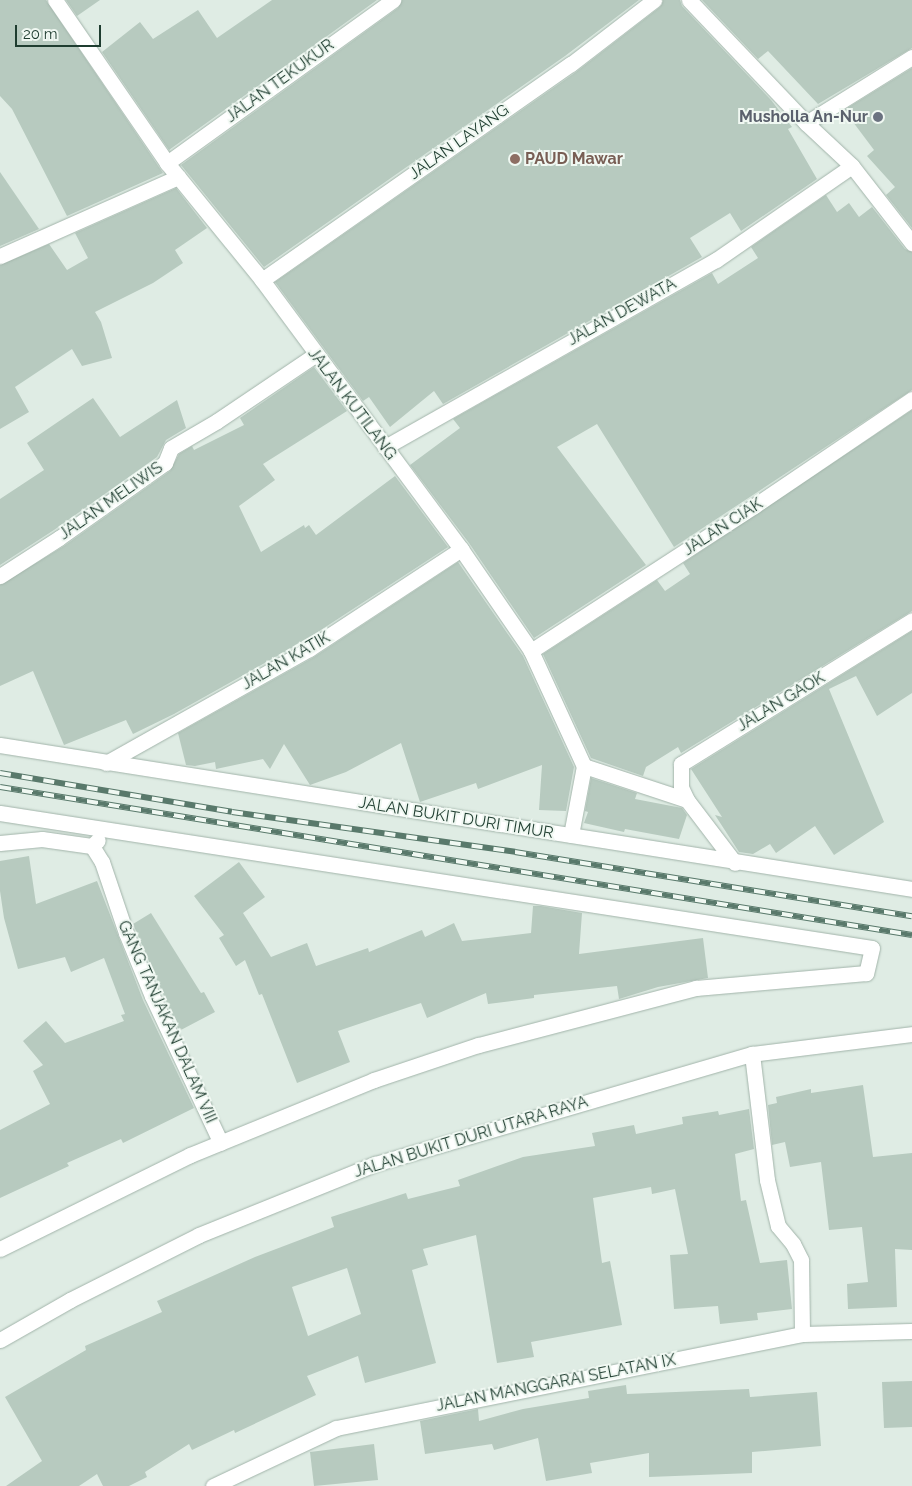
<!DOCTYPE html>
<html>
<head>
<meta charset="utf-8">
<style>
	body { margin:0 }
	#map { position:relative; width:912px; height:1486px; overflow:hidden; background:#dfece4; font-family:Raleway,sans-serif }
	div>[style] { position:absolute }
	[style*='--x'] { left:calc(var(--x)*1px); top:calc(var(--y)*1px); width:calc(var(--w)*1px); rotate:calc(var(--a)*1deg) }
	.building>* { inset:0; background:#b7cabf }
	.roads { filter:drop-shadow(0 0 1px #a2b4aa) drop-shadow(0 0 1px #a2b4aa) }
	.minor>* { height:15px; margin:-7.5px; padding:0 7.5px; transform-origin:7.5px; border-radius:7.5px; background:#fff }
	.rail>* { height:5.5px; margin-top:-2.75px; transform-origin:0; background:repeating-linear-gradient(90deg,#f0f8f2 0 11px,#59796b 0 22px); box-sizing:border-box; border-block:1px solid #59796b }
	.dots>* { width:14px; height:14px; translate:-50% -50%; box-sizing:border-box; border:2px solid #f0f8f2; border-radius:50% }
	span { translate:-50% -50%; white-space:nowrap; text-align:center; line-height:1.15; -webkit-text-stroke:4px #f0f8f2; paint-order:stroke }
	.street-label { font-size:16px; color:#1f3d30 }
	.worship-label { font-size:16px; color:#5b616d; font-weight:700 }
	.right { translate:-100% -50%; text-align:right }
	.education-label { font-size:16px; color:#785e54; font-weight:700 }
	.left { translate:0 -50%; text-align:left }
	.scale { position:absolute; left:15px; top:25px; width:86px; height:22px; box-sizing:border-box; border:2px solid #1f3d30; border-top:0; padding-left:6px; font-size:15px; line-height:18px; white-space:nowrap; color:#1f3d30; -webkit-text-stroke:4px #f0f8f2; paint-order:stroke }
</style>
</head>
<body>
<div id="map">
	<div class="building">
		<i style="clip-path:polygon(0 0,46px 0,163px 173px,67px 216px,12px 109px,0 96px)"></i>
		<i style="clip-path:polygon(66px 0,100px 0,77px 16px)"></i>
		<i style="clip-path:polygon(272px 0,377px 0,169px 150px,102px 52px,140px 22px,153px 39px,198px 10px,217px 38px)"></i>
		<i style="clip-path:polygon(402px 0,639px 0,565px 56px,264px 267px,181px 165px,398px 8px)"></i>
		<i style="clip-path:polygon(663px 0,680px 0,682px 6px,771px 100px,792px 127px,788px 129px,817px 179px,741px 231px,730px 213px,690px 238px,702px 257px,443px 404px,434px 391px,390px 427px,369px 397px,363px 401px,275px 282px,576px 72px,660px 7px)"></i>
		<i style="clip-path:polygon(702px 0,912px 0,912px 48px,818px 104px,768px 51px,758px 59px)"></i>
		<i style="clip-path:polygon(912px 68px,912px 228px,886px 195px,895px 187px,867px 156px,874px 150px,844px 110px)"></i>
		<i style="clip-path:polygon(0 172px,39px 229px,0 246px)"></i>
		<i style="clip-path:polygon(176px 188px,207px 228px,175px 250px,183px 263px,153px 283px,95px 312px,101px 322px,112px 358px,82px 366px,72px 349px,15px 387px,29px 412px,0 429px,0 265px,49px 244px,67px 270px,88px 258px,75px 233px)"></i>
		<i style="clip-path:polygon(826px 195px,837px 212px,849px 203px,859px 217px,872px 207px,905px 249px,912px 252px,912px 390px,674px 547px,597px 424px,557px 447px,646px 565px,534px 638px,469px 543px,410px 465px,460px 428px,453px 419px,712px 273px,718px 284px,758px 258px,751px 247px)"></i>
		<i style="clip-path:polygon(314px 367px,347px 411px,263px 464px,275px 480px,239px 506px,261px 552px,304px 525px,305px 528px,309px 525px,316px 535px,395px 476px,448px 547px,304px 641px,174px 714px,133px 734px,126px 720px,64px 745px,33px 671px,0 686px,0 585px,64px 546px,170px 471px,179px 454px,192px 446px,194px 450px,244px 425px,240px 418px)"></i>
		<i style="clip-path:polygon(93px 398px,120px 437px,177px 400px,186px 428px,166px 440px,157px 457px,54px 530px,0 565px,0 499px,44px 470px,27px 443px)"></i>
		<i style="clip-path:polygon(912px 410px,912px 611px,681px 753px,678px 747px,646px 767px,643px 776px,591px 758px,543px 654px,657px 580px,665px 591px,690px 574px,683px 563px)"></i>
		<i style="clip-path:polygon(458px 562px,523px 656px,574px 767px,566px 811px,539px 810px,542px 765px,478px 789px,476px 783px,420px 802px,401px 743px,346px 772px,310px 785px,284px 744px,270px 769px,263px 759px,216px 769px,215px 762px,195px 766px,186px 765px,178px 733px,314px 657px)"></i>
		<i style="clip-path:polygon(912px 631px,912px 693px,877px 716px,856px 676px,829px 689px,884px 822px,834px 855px,815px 826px,776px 853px,770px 844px,753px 854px,739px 852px,715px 815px,722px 817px,691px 769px)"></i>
		<i style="clip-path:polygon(591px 778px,637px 793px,635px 799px,682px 808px,687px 815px,679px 839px,625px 829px,624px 832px,584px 823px,588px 812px,585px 811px)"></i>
		<i style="clip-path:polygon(29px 856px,36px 904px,97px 881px,143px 1000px,194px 1108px,123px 1143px,121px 1139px,67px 1163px,69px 1166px,0 1198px,0 1130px,50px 1104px,33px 1071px,43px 1065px,23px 1041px,46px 1021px,65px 1043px,124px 1021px,121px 1015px,125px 1014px,104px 958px,71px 972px,65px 957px,18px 969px,4px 918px,0 891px,0 861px)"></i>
		<i style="clip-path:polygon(239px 862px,265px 897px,243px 913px,271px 957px,307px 943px,316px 966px,368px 948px,369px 952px,422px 930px,425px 937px,454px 923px,462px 941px,531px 933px,533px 906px,541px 906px,582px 913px,579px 954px,703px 938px,708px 978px,658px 987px,619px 999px,617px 986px,534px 995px,534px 998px,488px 1004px,486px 993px,427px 1018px,421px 1003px,338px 1031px,350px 1062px,297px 1083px,262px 994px,259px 995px,245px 960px,236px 966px,219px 938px,224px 935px,194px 896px)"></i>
		<i style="clip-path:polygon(151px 913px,201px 993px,204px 992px,215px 1012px,179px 1031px,133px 924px)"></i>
		<i style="clip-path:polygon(863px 1085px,873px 1157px,912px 1153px,912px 1250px,895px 1249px,897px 1307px,848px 1309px,847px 1284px,868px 1282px,862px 1227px,829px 1230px,821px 1162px,790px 1167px,785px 1142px,772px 1145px,768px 1105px,777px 1103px,776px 1097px,811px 1089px,811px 1093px)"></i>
		<i style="clip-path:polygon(evenodd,749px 1109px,754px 1149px,735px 1154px,741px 1201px,746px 1200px,760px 1263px,787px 1260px,792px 1309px,757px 1313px,758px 1320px,720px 1324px,718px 1306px,674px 1309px,670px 1255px,688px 1254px,675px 1189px,652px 1194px,651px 1187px,593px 1198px,602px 1263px,610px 1261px,622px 1325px,531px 1342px,534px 1357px,497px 1363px,476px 1235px,423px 1249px,428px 1265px,412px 1270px,436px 1363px,365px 1383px,358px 1356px,307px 1376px,316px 1395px,235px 1433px,234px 1430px,192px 1450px,189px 1444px,145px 1472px,147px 1477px,129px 1486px,103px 1486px,97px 1474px,79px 1486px,6px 1486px,42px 1461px,5px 1397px,86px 1350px,85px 1346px,162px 1312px,157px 1301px,255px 1257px,334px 1227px,331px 1217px,406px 1193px,408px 1199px,460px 1186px,458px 1180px,523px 1157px,595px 1146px,592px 1133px,634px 1125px,636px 1134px,683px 1124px,682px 1117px,718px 1111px,719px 1115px,749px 1109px,347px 1268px,361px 1314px,308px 1336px,292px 1287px,347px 1268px)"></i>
		<i style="clip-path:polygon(912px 1381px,912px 1427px,884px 1428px,882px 1382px)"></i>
		<i style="clip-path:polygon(626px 1385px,627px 1394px,749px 1389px,750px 1397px,817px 1392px,821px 1446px,752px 1452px,752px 1473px,649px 1477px,649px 1453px,590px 1463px,592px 1473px,546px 1481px,538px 1438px,494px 1450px,492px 1444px,425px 1454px,420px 1421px,478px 1409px,479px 1421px,523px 1409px,589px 1398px,588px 1391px)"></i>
		<i style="clip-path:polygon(374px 1444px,378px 1480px,314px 1486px,310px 1452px)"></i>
	</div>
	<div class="roads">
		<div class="minor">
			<i style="--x:55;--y:0;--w:198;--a:55.5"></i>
			<i style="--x:167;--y:163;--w:151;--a:50.9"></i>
			<i style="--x:262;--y:280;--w:335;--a:53.5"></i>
			<i style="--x:461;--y:549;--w:124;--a:55.5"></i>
			<i style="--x:531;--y:651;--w:127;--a:65.3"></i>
			<i style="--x:584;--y:766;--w:70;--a:100.7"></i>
			<i style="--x:689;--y:0;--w:170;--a:46.4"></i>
			<i style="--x:806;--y:123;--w:63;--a:43.1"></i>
			<i style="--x:852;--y:166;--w:98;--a:52.1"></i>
			<i style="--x:806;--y:123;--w:125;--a:-31.9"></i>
			<i style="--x:167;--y:163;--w:279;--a:-35.8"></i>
			<i style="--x:0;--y:256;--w:195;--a:-23.9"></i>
			<i style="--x:262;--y:280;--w:377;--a:-35"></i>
			<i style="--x:571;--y:64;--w:105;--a:-37.6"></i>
			<i style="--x:385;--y:447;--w:380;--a:-29.5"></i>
			<i style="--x:716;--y:260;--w:165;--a:-34.7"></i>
			<i style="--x:0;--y:576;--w:70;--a:-32.8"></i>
			<i style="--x:59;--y:538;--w:130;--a:-35.3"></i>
			<i style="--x:165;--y:463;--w:16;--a:-68"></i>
			<i style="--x:171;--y:448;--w:53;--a:-30.4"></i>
			<i style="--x:217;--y:421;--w:118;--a:-34"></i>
			<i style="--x:531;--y:651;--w:266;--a:-33"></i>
			<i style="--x:754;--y:506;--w:191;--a:-34.1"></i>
			<i style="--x:0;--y:745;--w:923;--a:8.97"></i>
			<i style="--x:106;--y:763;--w:233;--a:-29.3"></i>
			<i style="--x:309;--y:649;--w:182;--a:-33.3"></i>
			<i style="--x:584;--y:766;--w:108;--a:18.3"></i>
			<i style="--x:687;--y:800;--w:79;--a:52.7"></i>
			<i style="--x:687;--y:800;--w:14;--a:-115"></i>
			<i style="--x:681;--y:787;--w:23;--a:-90"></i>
			<i style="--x:681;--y:764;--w:272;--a:-31.9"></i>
			<i style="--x:0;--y:813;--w:882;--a:8.8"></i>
			<i style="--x:872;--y:948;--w:26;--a:103"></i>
			<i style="--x:866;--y:973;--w:171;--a:175"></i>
			<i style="--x:696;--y:988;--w:225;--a:165.3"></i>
			<i style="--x:478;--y:1045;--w:110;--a:161.4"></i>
			<i style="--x:374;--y:1080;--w:199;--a:157.8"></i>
			<i style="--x:190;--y:1155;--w:212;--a:153.7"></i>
			<i style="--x:0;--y:843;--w:42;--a:-5.4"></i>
			<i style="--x:42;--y:839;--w:50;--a:8"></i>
			<i style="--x:92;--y:846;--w:8;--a:-45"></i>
			<i style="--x:92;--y:846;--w:19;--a:58"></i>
			<i style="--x:102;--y:862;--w:75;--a:71.3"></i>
			<i style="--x:126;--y:933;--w:68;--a:67.6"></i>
			<i style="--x:152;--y:996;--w:162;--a:64.9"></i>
			<i style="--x:752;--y:1054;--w:127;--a:83.2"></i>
			<i style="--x:767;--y:1180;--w:47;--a:76.6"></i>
			<i style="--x:778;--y:1226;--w:23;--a:50"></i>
			<i style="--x:793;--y:1244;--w:18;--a:63"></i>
			<i style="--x:801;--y:1260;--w:74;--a:89.2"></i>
			<i style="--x:0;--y:1340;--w:81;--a:-29.7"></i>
			<i style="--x:70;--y:1300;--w:144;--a:-26.7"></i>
			<i style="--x:199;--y:1235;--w:190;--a:-22"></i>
			<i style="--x:375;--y:1164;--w:393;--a:-16.3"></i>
			<i style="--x:752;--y:1054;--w:161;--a:-7.1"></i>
			<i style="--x:213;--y:1486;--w:136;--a:-25.2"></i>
			<i style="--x:336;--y:1428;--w:475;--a:-11.4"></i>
			<i style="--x:802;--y:1334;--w:110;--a:-1.6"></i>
		</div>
	</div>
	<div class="rail">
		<i style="--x:0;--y:773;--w:235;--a:9.5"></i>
		<i style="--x:232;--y:812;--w:286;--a:8"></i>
		<i style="--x:515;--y:852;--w:402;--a:9.2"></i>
		<i style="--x:0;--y:787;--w:924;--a:9.22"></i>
	</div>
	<div class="dots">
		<i style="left:878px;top:117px;background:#6b7280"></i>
		<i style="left:515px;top:159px;background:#8d6e63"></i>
	</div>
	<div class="street-label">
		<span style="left:280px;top:81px;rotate:-36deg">JALAN TEKUKUR</span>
		<span style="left:459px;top:142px;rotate:-35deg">JALAN LAYANG</span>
		<span style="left:622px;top:312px;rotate:-29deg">JALAN DEWATA</span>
		<span style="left:352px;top:404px;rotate:53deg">JALAN KUTILANG</span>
		<span style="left:111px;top:501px;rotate:-35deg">JALAN MELIWIS</span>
		<span style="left:723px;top:527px;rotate:-33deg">JALAN CIAK</span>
		<span style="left:286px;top:661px;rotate:-30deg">JALAN KATIK</span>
		<span style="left:781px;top:702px;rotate:-31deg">JALAN GAOK</span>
		<span style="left:456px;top:818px;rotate:9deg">JALAN BUKIT DURI TIMUR</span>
		<span style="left:167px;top:1022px;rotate:66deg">GANG TANJAKAN DALAM VIII</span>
		<span style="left:471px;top:1137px;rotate:-17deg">JALAN BUKIT DURI UTARA RAYA</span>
		<span style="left:556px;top:1383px;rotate:-11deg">JALAN MANGGARAI SELATAN IX</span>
	</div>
	<div class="worship-label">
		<span class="right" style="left:868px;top:117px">Musholla An-Nur</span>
	</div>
	<div class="education-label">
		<span class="left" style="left:525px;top:159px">PAUD Mawar</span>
	</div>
	<div class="scale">20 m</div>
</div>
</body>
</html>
